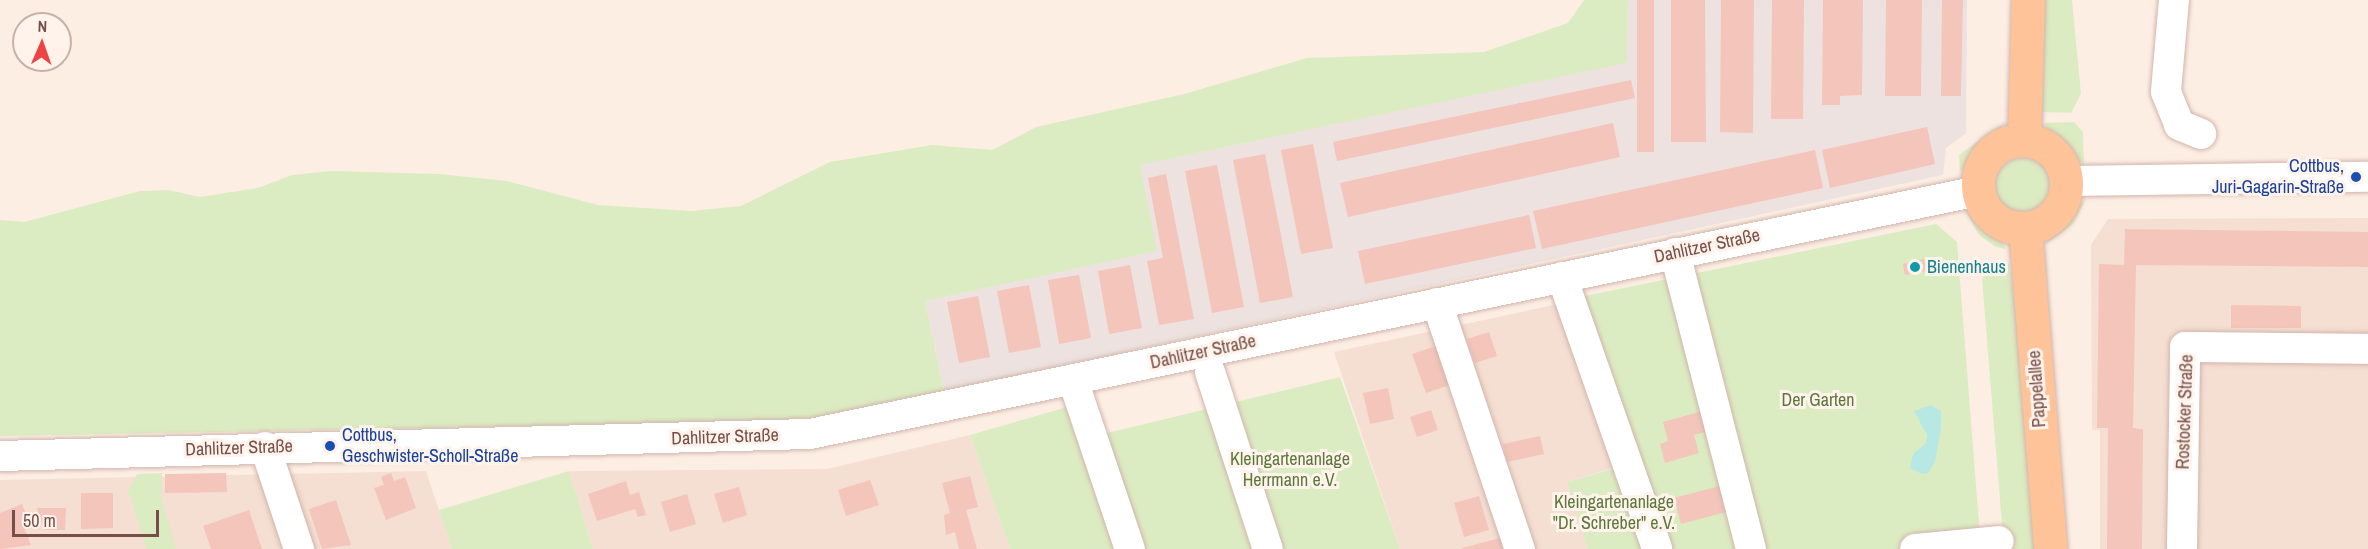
<!DOCTYPE html>
<html>
<head>
<meta charset="utf-8">
<style>
	body { margin:0 }
	#map { position:relative; width:2368px; height:549px; overflow:hidden; background:#fdeee4; font-family:"Archivo Narrow",sans-serif }
	div>[style] { position:absolute }
	[style*='--x'] { left:calc(var(--x)*1px); top:calc(var(--y)*1px); width:calc(var(--w)*1px); rotate:calc(var(--a)*1deg) }
	.residential>* { inset:0; background:#f5ded2 }
	.industrial>* { inset:0; background:#ede2df }
	.green>* { inset:0; background:#dcecc2 }
	.round { border-radius:50% }
	.water>* { inset:0; background:#b7e8e4 }
	.building>* { inset:0; background:#f4c5ba }
	.roads { filter:drop-shadow(0 0 2px #d1b5ac) drop-shadow(0 0 2px #d1b5ac) }
	.minor>* { height:30px; margin:-15px; padding:0 15px; transform-origin:15px; border-radius:15px; background:#fff }
	.major>* { height:33px; margin:-16.5px; padding:0 16.5px; transform-origin:16.5px; border-radius:16.5px; background:#ffc399 }
	.major>.ring { margin:-16.5px; padding:0; box-sizing:content-box; background:none; border:33px solid #ffc399; border-radius:50% }
	.dots>* { width:16px; height:16px; translate:-50% -50%; box-sizing:border-box; border:3px solid #fff3eb; border-radius:50% }
	span { translate:-50% -50%; white-space:nowrap; text-align:center; line-height:1.15; -webkit-text-stroke:6px #fff3eb; paint-order:stroke }
	.transit-label { font-size:18px; color:#164399 }
	.right { translate:-100% -50%; text-align:right }
	.left { translate:0 -50%; text-align:left }
	.street-label { font-size:18px; color:#774f48 }
	.culture-label { font-size:18px; color:#0d838f }
	.park-label { font-size:18px; color:#5b783c }
	.north { position:absolute; left:12px; top:12px; width:60px; height:60px; box-sizing:border-box; background:#fff3eb; border:2px solid #c9b1aa; border-radius:50%; rotate:2deg; font-size:16px; font-weight:700; line-height:24px; text-align:center; color:#774f48 }
	.north::after { content:''; display:block; margin:auto; width:21px; height:27px; background:#ed4443; clip-path:polygon(50% 0,100% 100%,50% 72%,0 100%) }
	.scale { position:absolute; left:12px; top:510px; width:147px; height:27px; box-sizing:border-box; border:3px solid #774f48; border-top:0; padding-left:8px; font-size:18px; line-height:21px; white-space:nowrap; color:#774f48; -webkit-text-stroke:4px #fff3eb; paint-order:stroke }
</style>
</head>
<body>
<div id="map">
	<div class="residential">
		<i style="clip-path:polygon(2368px 218px,2368px 549px,2100px 549px,2100px 430px,2092px 430px,2091px 245px,2108px 219px)"></i>
		<i style="clip-path:polygon(1563px 303px,1623px 465px,1567px 482px,1588px 549px,1400px 549px,1334px 352px)"></i>
		<i style="clip-path:polygon(970px 435px,1010px 549px,593px 549px,569px 471px,827px 469px)"></i>
		<i style="clip-path:polygon(426px 471px,452px 549px,0 549px,0 480px)"></i>
	</div>
	<div class="industrial">
		<i style="clip-path:polygon(1628px 0,1967px 0,1966px 133px,1946px 148px,1943px 175px,944px 391px,925px 301px,1156px 251px,1139px 165px,1626px 63px)"></i>
	</div>
	<div class="green">
		<i style="clip-path:polygon(1584px 0,1628px 0,1627px 63px,1140px 165px,1157px 251px,925px 301px,944px 391px,807px 419px,740px 422px,0 436px,0 220px,24px 222px,140px 191px,168px 190px,200px 197px,258px 188px,292px 175px,332px 171px,439px 174px,507px 181px,598px 205px,691px 211px,741px 206px,830px 162px,932px 145px,992px 150px,1036px 127px,1184px 94px,1307px 58px,1484px 52px,1568px 23px)"></i>
		<i style="clip-path:polygon(2043px 0,2072px 0,2081px 94px,2071px 113px,2042px 112px)"></i>
		<i style="clip-path:polygon(2005px 122px,1977px 160px,1960px 171px,1959px 155px)"></i>
		<i style="clip-path:polygon(2074px 122px,2083px 132px,2084px 164px,2057px 145px,2044px 123px)"></i>
		<i class="round" style="left:1994px;top:158px;width:58px;height:58px"></i>
		<i style="clip-path:polygon(2085px 201px,2073px 224px,2045px 245px,2067px 213px)"></i>
		<i style="clip-path:polygon(1965px 210px,1985px 219px,1998px 231px,2006px 249px,1996px 247px,1979px 235px)"></i>
		<i style="clip-path:polygon(1936px 224px,1957px 242px,1981px 549px,1588px 549px,1567px 482px,1623px 466px,1575px 298px)"></i>
		<i style="clip-path:polygon(2009px 263px,2027px 382px,2041px 549px,2004px 549px,1982px 279px,1991px 268px)"></i>
		<i style="clip-path:polygon(1340px 377px,1400px 549px,1137px 549px,1099px 435px)"></i>
		<i style="clip-path:polygon(1074px 405px,1123px 549px,1010px 549px,970px 435px)"></i>
		<i style="clip-path:polygon(569px 471px,593px 549px,452px 549px,439px 510px)"></i>
		<i style="clip-path:polygon(162px 473px,161px 495px,176px 549px,147px 549px,128px 491px,137px 474px)"></i>
	</div>
	<div class="water">
		<i style="clip-path:polygon(1931px 405px,1941px 411px,1941px 428px,1935px 462px,1928px 473px,1922px 474px,1910px 468px,1913px 454px,1926px 443px,1927px 435px,1914px 411px)"></i>
	</div>
	<div class="building">
		<i style="clip-path:polygon(1637px 0,1654px 0,1654px 152px,1637px 152px)"></i>
		<i style="clip-path:polygon(1671px 0,1705px 0,1706px 142px,1671px 142px)"></i>
		<i style="clip-path:polygon(1721px 0,1754px 0,1753px 133px,1720px 132px)"></i>
		<i style="clip-path:polygon(1772px 0,1804px 0,1803px 119px,1771px 119px)"></i>
		<i style="clip-path:polygon(1823px 0,1863px 0,1862px 95px,1840px 96px,1840px 105px,1822px 105px)"></i>
		<i style="clip-path:polygon(1886px 0,1922px 0,1921px 96px,1885px 96px)"></i>
		<i style="clip-path:polygon(1942px 0,1963px 0,1961px 96px,1941px 96px)"></i>
		<i style="clip-path:polygon(1631px 80px,1635px 98px,1337px 161px,1333px 142px)"></i>
		<i style="clip-path:polygon(1613px 123px,1620px 157px,1348px 217px,1340px 183px)"></i>
		<i style="clip-path:polygon(1927px 127px,1935px 164px,1830px 188px,1822px 150px)"></i>
		<i style="clip-path:polygon(1313px 144px,1333px 248px,1301px 254px,1281px 150px)"></i>
		<i style="clip-path:polygon(1815px 150px,1823px 188px,1542px 249px,1533px 211px)"></i>
		<i style="clip-path:polygon(1265px 154px,1293px 297px,1260px 303px,1233px 160px)"></i>
		<i style="clip-path:polygon(1217px 165px,1244px 307px,1212px 313px,1185px 171px)"></i>
		<i style="clip-path:polygon(1166px 174px,1194px 319px,1159px 325px,1147px 261px,1163px 258px,1148px 178px)"></i>
		<i style="clip-path:polygon(1529px 215px,1536px 248px,1365px 284px,1358px 251px)"></i>
		<i style="clip-path:polygon(2125px 229px,2368px 232px,2368px 267px,2136px 265px,2133px 428px,2143px 429px,2142px 549px,2107px 549px,2108px 428px,2097px 428px,2099px 264px,2124px 265px)"></i>
		<i style="clip-path:polygon(1924px 259px,1927px 271px,1905px 275px,1903px 264px)"></i>
		<i style="clip-path:polygon(1130px 265px,1142px 328px,1109px 334px,1098px 271px)"></i>
		<i style="clip-path:polygon(1079px 275px,1091px 338px,1059px 344px,1048px 280px)"></i>
		<i style="clip-path:polygon(1029px 285px,1041px 347px,1009px 353px,997px 291px)"></i>
		<i style="clip-path:polygon(978px 296px,990px 357px,959px 363px,947px 302px)"></i>
		<i style="clip-path:polygon(2231px 305px,2301px 306px,2301px 328px,2231px 328px)"></i>
		<i style="clip-path:polygon(1489px 332px,1497px 356px,1475px 363px,1467px 339px)"></i>
		<i style="clip-path:polygon(1436px 346px,1450px 385px,1426px 393px,1412px 354px)"></i>
		<i style="clip-path:polygon(1388px 388px,1394px 419px,1370px 424px,1363px 393px)"></i>
		<i style="clip-path:polygon(1431px 410px,1438px 430px,1417px 437px,1410px 417px)"></i>
		<i style="clip-path:polygon(1706px 410px,1712px 430px,1694px 435px,1699px 453px,1665px 463px,1660px 444px,1668px 441px,1663px 422px)"></i>
		<i style="clip-path:polygon(1540px 436px,1544px 454px,1507px 462px,1503px 444px)"></i>
		<i style="clip-path:polygon(226px 473px,227px 492px,165px 493px,165px 474px)"></i>
		<i style="clip-path:polygon(391px 473px,394px 481px,405px 477px,416px 508px,386px 520px,374px 488px,384px 485px,381px 477px)"></i>
		<i style="clip-path:polygon(970px 476px,978px 507px,966px 510px,977px 549px,959px 549px,955px 532px,946px 535px,944px 515px,950px 513px,942px 483px)"></i>
		<i style="clip-path:polygon(870px 480px,879px 505px,846px 516px,838px 490px)"></i>
		<i style="clip-path:polygon(626px 481px,630px 495px,639px 492px,646px 515px,638px 517px,635px 509px,597px 521px,588px 494px)"></i>
		<i style="clip-path:polygon(1720px 486px,1726px 512px,1681px 524px,1674px 498px)"></i>
		<i style="clip-path:polygon(739px 487px,747px 515px,723px 523px,714px 494px)"></i>
		<i style="clip-path:polygon(81px 493px,113px 493px,113px 528px,81px 529px)"></i>
		<i style="clip-path:polygon(687px 494px,696px 524px,670px 532px,661px 502px)"></i>
		<i style="clip-path:polygon(1479px 496px,1489px 530px,1464px 537px,1454px 503px)"></i>
		<i style="clip-path:polygon(336px 500px,351px 545px,322px 549px,309px 509px)"></i>
		<i style="clip-path:polygon(22px 504px,26px 514px,21px 520px,31px 545px,0 549px,0 513px)"></i>
		<i style="clip-path:polygon(37px 508px,66px 508px,65px 530px,44px 530px)"></i>
		<i style="clip-path:polygon(249px 510px,262px 549px,211px 549px,203px 526px)"></i>
		<i style="clip-path:polygon(1500px 538px,1503px 549px,1462px 549px,1462px 548px)"></i>
	</div>
	<div class="roads">
		<div class="minor">
			<i style="--x:2174;--y:0;--w:92;--a:95"></i>
			<i style="--x:2166;--y:92;--w:35;--a:68"></i>
			<i style="--x:2179;--y:125;--w:24;--a:22"></i>
			<i style="--x:2067;--y:181;--w:301;--a:-0.8"></i>
			<i style="--x:1675;--y:253;--w:306;--a:75.6"></i>
			<i style="--x:1562;--y:277;--w:288;--a:70.7"></i>
			<i style="--x:1437;--y:303;--w:260;--a:71.4"></i>
			<i style="--x:1210;--y:372;--w:186;--a:71.9"></i>
			<i style="--x:1073;--y:380;--w:178;--a:71.4"></i>
			<i style="--x:265;--y:447;--w:108;--a:71.6"></i>
			<i style="--x:0;--y:456;--w:810;--a:-1.56"></i>
			<i style="--x:810;--y:434;--w:1193;--a:-11.75"></i>
			<i style="--x:1915;--y:549;--w:84;--a:-5.4"></i>
			<i style="--x:2182;--y:549;--w:202;--a:-89.1"></i>
			<i style="--x:2185;--y:347;--w:183;--a:0.6"></i>
		</div>
		<div class="major">
			<i style="--x:2024;--y:139;--w:139;--a:-88.4"></i>
			<i class="ring" style="left:1978px;top:140px;width:55px;height:55px"></i>
			<i style="--x:2025;--y:228;--w:322;--a:85.5"></i>
		</div>
	</div>
	<div class="dots">
		<i style="left:2356px;top:177px;background:#1a4fb4"></i>
		<i style="left:1915px;top:267px;background:#0f9aa8"></i>
		<i style="left:330px;top:446px;background:#1a4fb4"></i>
	</div>
	<div class="transit-label">
		<span class="right" style="left:2344px;top:177px">Cottbus,<br>Juri-Gagarin-Straße</span>
		<span class="left" style="left:342px;top:446px">Cottbus,<br>Geschwister-Scholl-Straße</span>
	</div>
	<div class="street-label">
		<span style="left:1707px;top:246px;rotate:-12deg">Dahlitzer Straße</span>
		<span style="left:1203px;top:352px;rotate:-12deg">Dahlitzer Straße</span>
		<span style="left:2037px;top:389px;rotate:-94deg">Pappelallee</span>
		<span style="left:2185px;top:412px;rotate:-88deg">Rostocker Straße</span>
		<span style="left:725px;top:437px;rotate:-2deg">Dahlitzer Straße</span>
		<span style="left:239px;top:448px;rotate:-2deg">Dahlitzer Straße</span>
	</div>
	<div class="culture-label">
		<span class="left" style="left:1927px;top:267px">Bienenhaus</span>
	</div>
	<div class="park-label">
		<span style="left:1818px;top:400px">Der Garten</span>
		<span style="left:1290px;top:470px">Kleingartenanlage<br>Herrmann e.V.</span>
		<span style="left:1614px;top:513px">Kleingartenanlage<br>"Dr. Schreber" e.V.</span>
	</div>
	<div class="north">N</div>
	<div class="scale">50 m</div>
</div>
</body>
</html>
